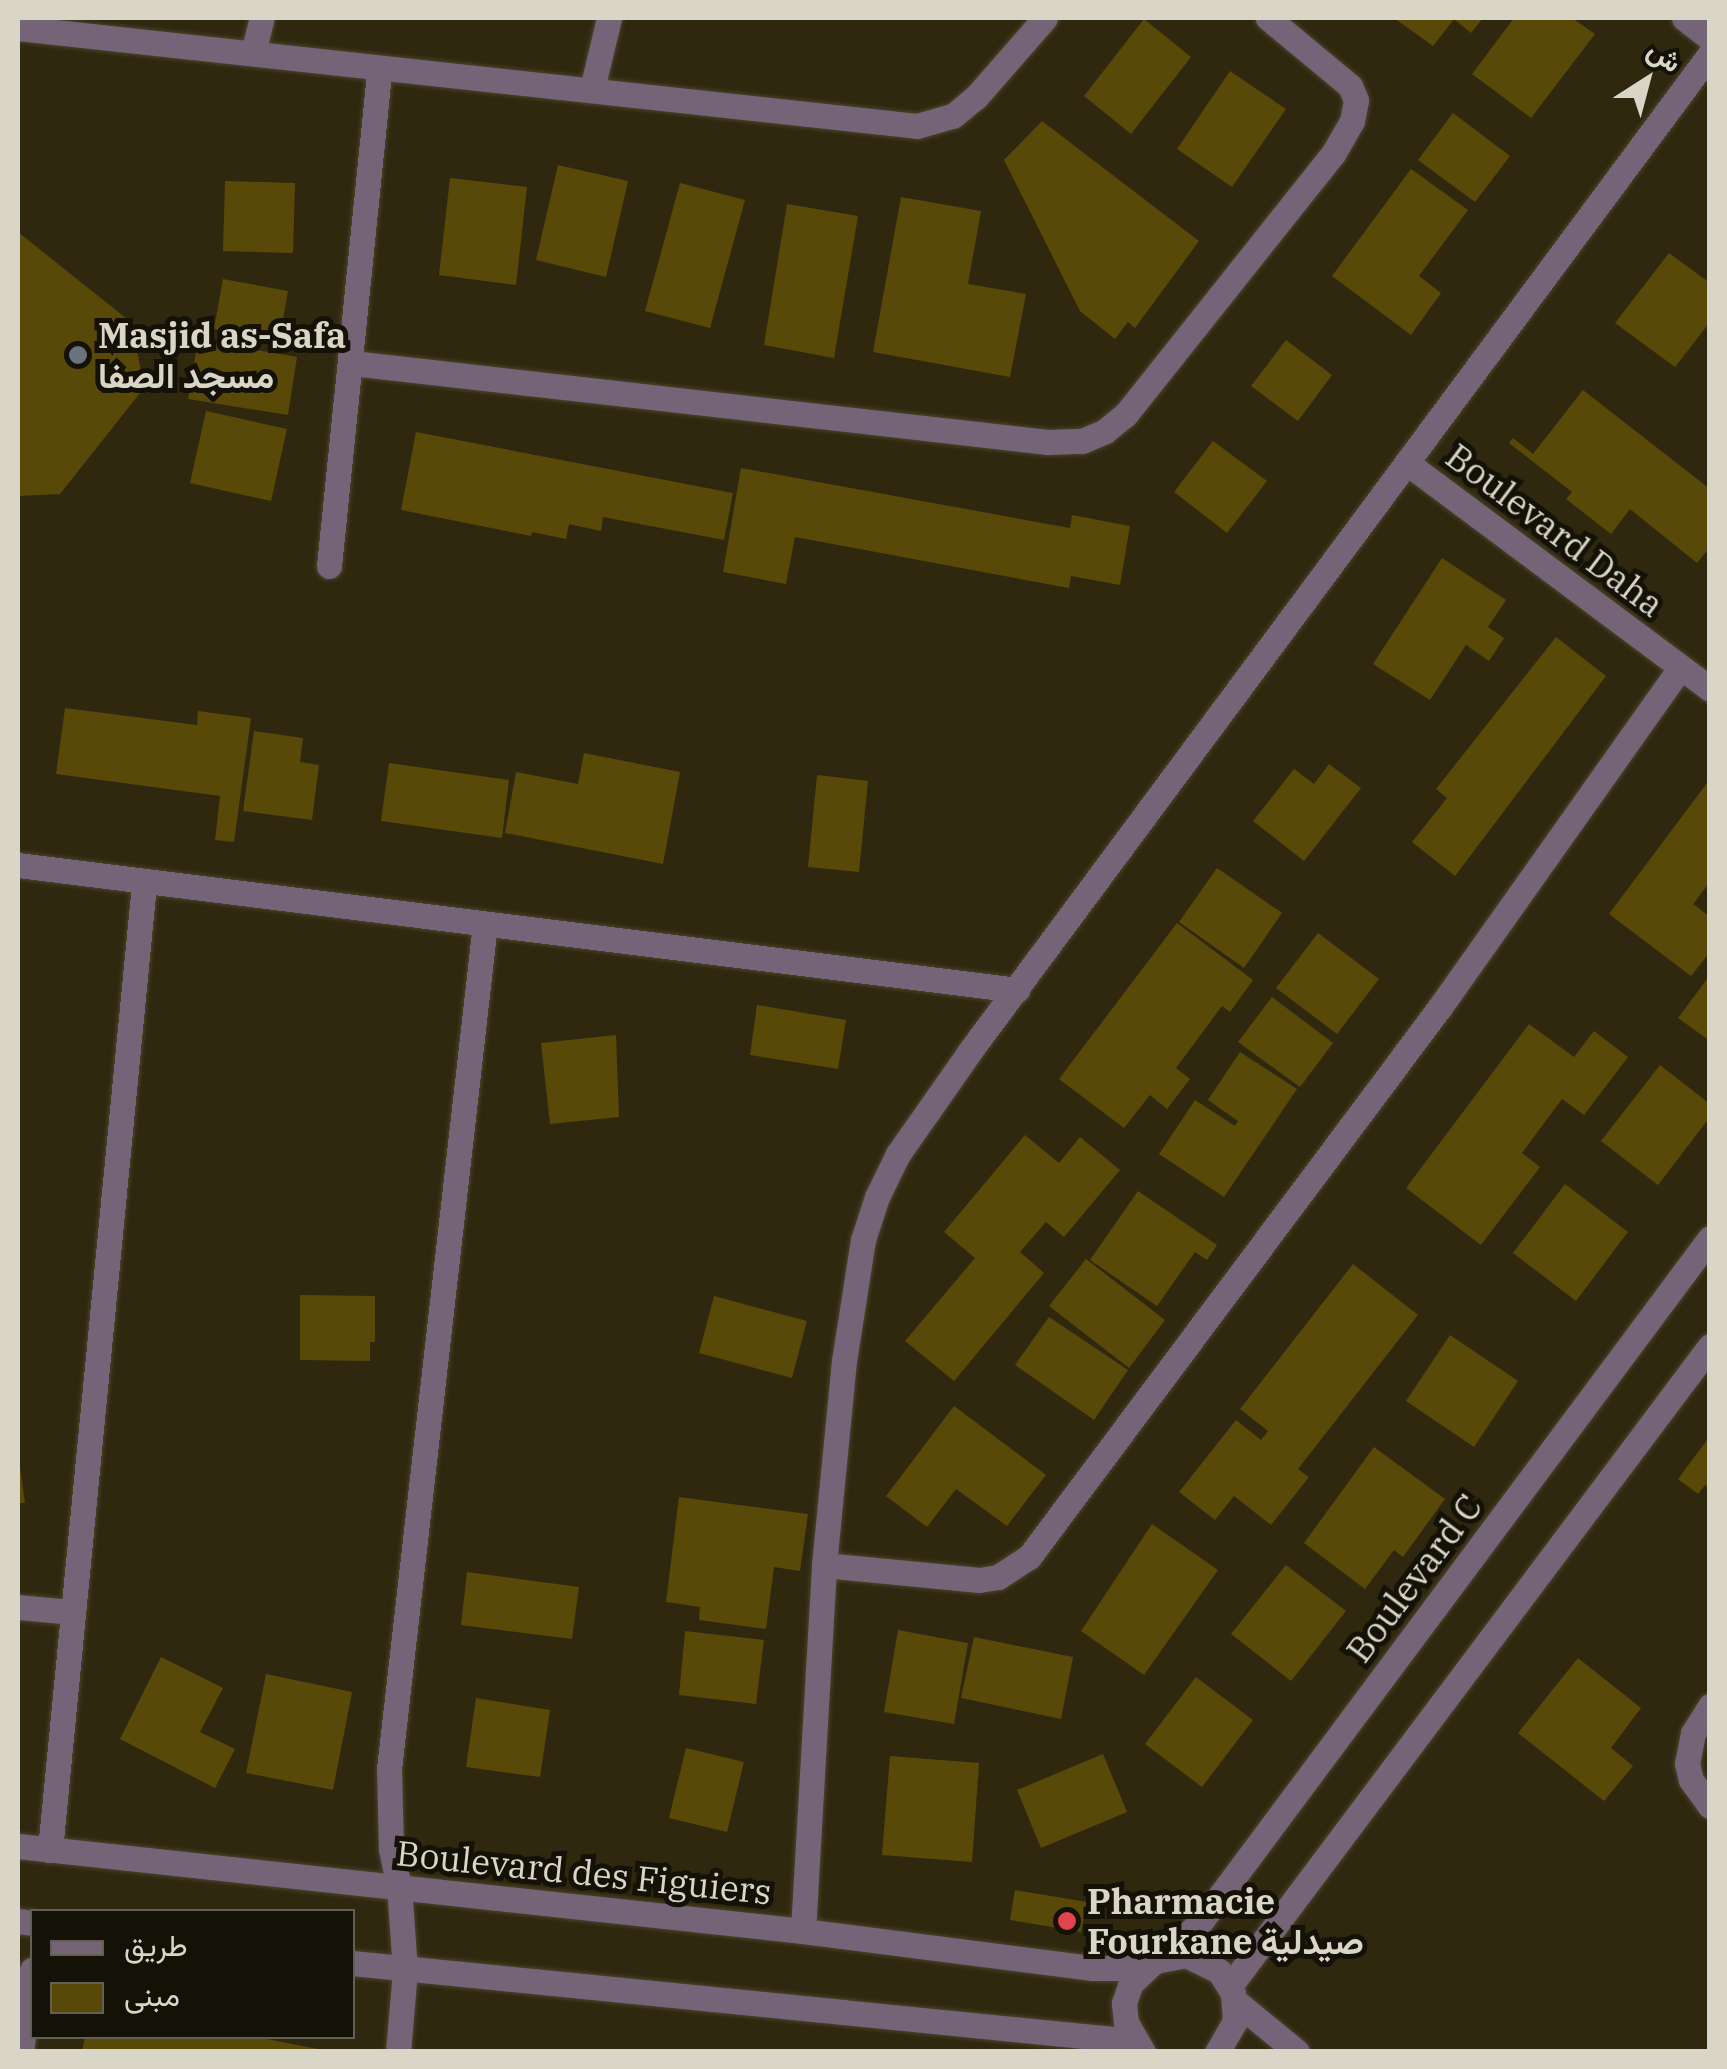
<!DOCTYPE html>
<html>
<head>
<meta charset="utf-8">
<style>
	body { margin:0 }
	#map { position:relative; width:1727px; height:2069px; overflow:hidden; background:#2f280f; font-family:"IBM Plex Serif",Vazirmatn,serif }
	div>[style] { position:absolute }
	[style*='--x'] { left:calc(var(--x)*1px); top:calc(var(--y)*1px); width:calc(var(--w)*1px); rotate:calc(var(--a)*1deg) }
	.building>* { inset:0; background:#584908 }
	.roads { filter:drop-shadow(0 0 2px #4a442c) drop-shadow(0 0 2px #4a442c) }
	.minor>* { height:25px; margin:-12.5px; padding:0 12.5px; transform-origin:12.5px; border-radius:12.5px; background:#756477 }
	.dots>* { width:28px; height:28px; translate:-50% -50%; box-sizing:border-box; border:5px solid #141107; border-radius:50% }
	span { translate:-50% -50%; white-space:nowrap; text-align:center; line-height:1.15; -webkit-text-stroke:10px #141107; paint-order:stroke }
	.poi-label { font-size:35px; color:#d9d5c7; font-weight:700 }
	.left { translate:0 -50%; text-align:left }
	.street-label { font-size:35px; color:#d9d5c7 }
	.frame { position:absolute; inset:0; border:20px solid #d9d5c7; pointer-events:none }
	.legend { position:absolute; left:30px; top:1909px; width:325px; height:130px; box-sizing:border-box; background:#141107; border:2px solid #635f54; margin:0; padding:12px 18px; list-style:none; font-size:30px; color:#d9d5c7 }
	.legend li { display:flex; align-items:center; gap:20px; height:50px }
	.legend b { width:50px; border:2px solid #635f54 }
	.north { position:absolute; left:1597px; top:30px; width:100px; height:100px; -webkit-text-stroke:8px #141107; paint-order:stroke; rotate:36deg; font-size:28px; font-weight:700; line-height:40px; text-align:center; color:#d9d5c7 }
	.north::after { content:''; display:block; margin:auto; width:35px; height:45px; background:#d9d5c7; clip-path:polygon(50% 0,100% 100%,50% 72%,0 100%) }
</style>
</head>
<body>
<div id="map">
	<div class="building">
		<i style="clip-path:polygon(1394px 18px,1483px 18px,1471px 33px,1454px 19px,1433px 46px)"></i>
		<i style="clip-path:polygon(1514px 18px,1572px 18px,1595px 34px,1531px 118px,1472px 74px)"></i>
		<i style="clip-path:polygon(1144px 19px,1191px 57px,1131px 134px,1084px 96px)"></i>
		<i style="clip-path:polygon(1230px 71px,1286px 109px,1232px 187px,1177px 149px)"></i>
		<i style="clip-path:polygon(1453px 113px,1510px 156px,1475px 202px,1418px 160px)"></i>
		<i style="clip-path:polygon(1042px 121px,1199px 241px,1135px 328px,1128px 322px,1115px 339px,1080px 311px,1004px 160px)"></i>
		<i style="clip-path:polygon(558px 165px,628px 181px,606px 277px,536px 260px)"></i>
		<i style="clip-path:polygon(1411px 169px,1468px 210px,1419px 276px,1441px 293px,1411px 335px,1332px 276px)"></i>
		<i style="clip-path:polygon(450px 178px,527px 187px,516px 285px,439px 275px)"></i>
		<i style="clip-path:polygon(225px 181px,295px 183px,293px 253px,223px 251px)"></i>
		<i style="clip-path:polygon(680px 183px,745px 200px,710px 328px,645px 311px)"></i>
		<i style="clip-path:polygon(901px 197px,981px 211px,968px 284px,1026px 294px,1010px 377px,873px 352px)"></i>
		<i style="clip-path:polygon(787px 204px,858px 216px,834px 358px,764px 345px)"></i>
		<i style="clip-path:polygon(18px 232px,132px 323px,144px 388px,60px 494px,18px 496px)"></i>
		<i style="clip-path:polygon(1669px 253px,1710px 283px,1710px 322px,1675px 367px,1615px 323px)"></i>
		<i style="clip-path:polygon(223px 279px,288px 291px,279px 341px,214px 329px)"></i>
		<i style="clip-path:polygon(198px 340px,297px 357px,288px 415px,188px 399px)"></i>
		<i style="clip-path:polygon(1286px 340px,1332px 375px,1298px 421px,1251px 386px)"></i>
		<i style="clip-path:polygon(1583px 390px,1710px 489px,1710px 547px,1697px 563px,1630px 509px,1611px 534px,1566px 499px,1572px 492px,1509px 443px,1513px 438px,1533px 454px)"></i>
		<i style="clip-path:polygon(206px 411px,287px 429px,271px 501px,190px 483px)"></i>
		<i style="clip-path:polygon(416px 432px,733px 493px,724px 540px,603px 517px,601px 531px,569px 524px,566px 539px,532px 532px,531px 536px,401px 510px)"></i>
		<i style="clip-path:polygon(1213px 441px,1267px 481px,1227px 533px,1174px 492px)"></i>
		<i style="clip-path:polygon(741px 468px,1070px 528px,1072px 515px,1130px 526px,1120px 585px,1071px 576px,1069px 588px,795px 537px,786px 584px,723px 572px)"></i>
		<i style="clip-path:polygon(1442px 558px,1506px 600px,1488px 627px,1504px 638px,1489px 661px,1466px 645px,1430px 700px,1373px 664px)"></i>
		<i style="clip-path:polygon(1556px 637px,1606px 676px,1455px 876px,1412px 842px,1447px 798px,1436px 789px)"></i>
		<i style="clip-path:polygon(65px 708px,197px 725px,198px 711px,251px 718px,234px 842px,215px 840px,220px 796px,56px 774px)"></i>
		<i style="clip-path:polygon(254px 731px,303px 738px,300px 762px,319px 765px,312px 820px,243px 811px)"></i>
		<i style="clip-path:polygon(584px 753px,680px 772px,663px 864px,505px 833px,516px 772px,578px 784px)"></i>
		<i style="clip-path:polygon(389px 763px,509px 780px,502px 838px,381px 821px)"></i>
		<i style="clip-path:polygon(1329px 764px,1361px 788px,1304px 861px,1253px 821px,1294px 769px,1314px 784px)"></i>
		<i style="clip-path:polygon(817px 775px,868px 781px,859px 872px,808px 867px)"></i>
		<i style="clip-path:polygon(1710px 779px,1710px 882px,1693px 904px,1710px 917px,1710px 952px,1691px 976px,1609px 914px)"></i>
		<i style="clip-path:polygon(1217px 868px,1282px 913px,1244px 968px,1179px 922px)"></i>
		<i style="clip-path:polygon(1177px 923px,1253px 980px,1230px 1012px,1222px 1006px,1176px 1068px,1190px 1079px,1167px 1109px,1150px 1095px,1124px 1128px,1059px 1079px)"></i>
		<i style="clip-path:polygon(1318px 933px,1379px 979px,1337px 1034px,1276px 988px)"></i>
		<i style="clip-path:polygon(1710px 975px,1710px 1041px,1678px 1018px)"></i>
		<i style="clip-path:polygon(1272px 997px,1333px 1043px,1300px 1087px,1238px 1042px)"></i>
		<i style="clip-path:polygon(757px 1005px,846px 1020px,838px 1069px,750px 1055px)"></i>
		<i style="clip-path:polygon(1529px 1024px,1574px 1057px,1594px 1031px,1628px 1057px,1584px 1115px,1562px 1099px,1522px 1153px,1540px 1167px,1481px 1245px,1406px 1188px)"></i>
		<i style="clip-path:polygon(616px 1035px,619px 1117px,550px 1124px,541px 1043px)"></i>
		<i style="clip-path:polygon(1240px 1052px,1297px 1089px,1224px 1197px,1159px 1154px,1195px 1100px,1235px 1126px,1238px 1121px,1208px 1100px)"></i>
		<i style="clip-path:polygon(1660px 1065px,1710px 1104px,1710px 1117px,1658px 1185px,1601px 1141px)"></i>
		<i style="clip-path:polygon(1025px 1135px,1059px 1163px,1080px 1137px,1120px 1170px,1064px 1237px,1046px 1222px,1020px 1252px,1044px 1273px,954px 1381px,905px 1341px,975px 1258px,944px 1232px)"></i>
		<i style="clip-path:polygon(1565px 1184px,1628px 1232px,1576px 1301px,1513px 1253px)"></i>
		<i style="clip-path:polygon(1138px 1191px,1217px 1245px,1207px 1260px,1195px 1252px,1157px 1306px,1090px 1260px)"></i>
		<i style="clip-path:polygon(1086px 1259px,1165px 1320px,1129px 1368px,1049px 1306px)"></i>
		<i style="clip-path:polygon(1353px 1264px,1418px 1315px,1298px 1469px,1309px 1477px,1271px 1525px,1234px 1496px,1215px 1520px,1179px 1492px,1236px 1420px,1261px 1440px,1268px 1431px,1240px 1409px)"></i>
		<i style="clip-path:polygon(300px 1295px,375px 1296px,375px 1342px,370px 1342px,370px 1361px,300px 1360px)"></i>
		<i style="clip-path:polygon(714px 1296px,807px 1321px,792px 1378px,699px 1353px)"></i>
		<i style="clip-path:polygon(1049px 1317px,1128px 1370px,1094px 1420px,1015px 1365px)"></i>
		<i style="clip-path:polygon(1450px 1335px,1518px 1381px,1474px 1447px,1406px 1401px)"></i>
		<i style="clip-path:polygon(954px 1406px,1046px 1475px,1007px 1526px,956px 1489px,927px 1527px,886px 1496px)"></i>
		<i style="clip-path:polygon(1710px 1436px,1710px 1489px,1705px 1485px,1698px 1494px,1678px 1479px)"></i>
		<i style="clip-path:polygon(1374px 1447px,1445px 1499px,1403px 1557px,1394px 1550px,1365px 1589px,1304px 1543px)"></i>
		<i style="clip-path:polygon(18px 1453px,25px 1503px,18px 1503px)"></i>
		<i style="clip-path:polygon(679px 1497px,808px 1514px,800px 1571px,774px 1567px,766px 1629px,699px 1620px,700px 1607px,666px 1602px)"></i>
		<i style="clip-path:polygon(1152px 1524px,1218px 1570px,1144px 1675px,1081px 1631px)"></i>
		<i style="clip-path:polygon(1286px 1565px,1346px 1611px,1291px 1681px,1231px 1634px)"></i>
		<i style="clip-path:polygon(467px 1572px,579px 1587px,572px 1639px,461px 1625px)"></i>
		<i style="clip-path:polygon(898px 1630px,968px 1643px,954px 1724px,884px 1712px)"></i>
		<i style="clip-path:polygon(685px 1631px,764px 1640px,756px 1704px,679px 1695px)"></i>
		<i style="clip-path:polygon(974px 1637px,1073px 1657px,1061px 1719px,961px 1698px)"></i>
		<i style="clip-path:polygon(161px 1657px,223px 1688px,200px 1732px,235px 1749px,215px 1788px,120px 1739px)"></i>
		<i style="clip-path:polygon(1578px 1658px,1641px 1708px,1611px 1748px,1633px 1766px,1604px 1801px,1518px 1733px)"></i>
		<i style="clip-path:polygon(266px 1674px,352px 1692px,333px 1790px,246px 1773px)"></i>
		<i style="clip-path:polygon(1196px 1677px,1253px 1720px,1202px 1787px,1145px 1744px)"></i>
		<i style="clip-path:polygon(476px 1698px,550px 1710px,540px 1777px,466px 1767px)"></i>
		<i style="clip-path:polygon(686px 1748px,744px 1762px,727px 1832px,669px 1818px)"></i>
		<i style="clip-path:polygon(1103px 1754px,1127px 1812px,1041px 1848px,1017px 1790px)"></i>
		<i style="clip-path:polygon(890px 1756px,979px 1763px,972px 1862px,882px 1855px)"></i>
		<i style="clip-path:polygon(1015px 1890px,1087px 1902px,1081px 1932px,1010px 1920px)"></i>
		<i style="clip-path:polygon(85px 2036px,251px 2036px,323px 2050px,82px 2052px)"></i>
	</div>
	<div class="roads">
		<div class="minor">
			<i style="--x:1684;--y:18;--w:33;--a:38"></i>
			<i style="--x:18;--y:28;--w:904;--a:6.22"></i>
			<i style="--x:917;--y:126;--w:37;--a:-16"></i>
			<i style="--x:953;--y:116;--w:30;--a:-40"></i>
			<i style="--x:976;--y:97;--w:105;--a:-48.9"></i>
			<i style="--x:253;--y:53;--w:36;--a:-76"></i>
			<i style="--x:592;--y:89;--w:73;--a:-76.5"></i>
			<i style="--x:352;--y:363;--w:700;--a:6.48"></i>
			<i style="--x:1048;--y:442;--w:34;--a:-2"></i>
			<i style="--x:1082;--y:441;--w:25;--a:-23"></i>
			<i style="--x:1105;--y:431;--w:27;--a:-39"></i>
			<i style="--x:1126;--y:414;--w:332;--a:-51.5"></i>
			<i style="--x:1333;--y:154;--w:38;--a:-60"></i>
			<i style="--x:1352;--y:121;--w:21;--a:-79"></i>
			<i style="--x:1356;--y:100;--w:15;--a:-113"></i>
			<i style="--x:1350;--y:86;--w:107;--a:-140.3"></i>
			<i style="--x:1407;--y:463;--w:378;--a:36.7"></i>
			<i style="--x:329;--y:566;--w:499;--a:-84.2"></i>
			<i style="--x:18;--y:865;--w:1007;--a:7.13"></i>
			<i style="--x:824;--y:1565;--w:156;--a:5.5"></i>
			<i style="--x:979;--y:1580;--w:19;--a:-9"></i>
			<i style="--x:998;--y:1577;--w:37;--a:-33"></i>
			<i style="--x:1029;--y:1557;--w:687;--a:-53.23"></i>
			<i style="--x:1440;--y:1007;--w:415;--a:-54.7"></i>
			<i style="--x:18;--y:1607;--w:54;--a:5.3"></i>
			<i style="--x:1710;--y:1706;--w:32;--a:122"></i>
			<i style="--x:1693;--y:1733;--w:31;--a:101"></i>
			<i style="--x:1687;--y:1763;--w:17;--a:77"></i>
			<i style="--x:1691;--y:1780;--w:32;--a:54"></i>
			<i style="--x:18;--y:1846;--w:790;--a:6.18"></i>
			<i style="--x:803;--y:1931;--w:292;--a:7.3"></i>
			<i style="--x:1093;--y:1968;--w:51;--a:0"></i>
			<i style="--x:50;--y:1850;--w:971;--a:-84.44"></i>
			<i style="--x:18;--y:1921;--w:14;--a:8"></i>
			<i style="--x:803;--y:1931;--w:367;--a:-86.7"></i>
			<i style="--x:824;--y:1565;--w:205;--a:-84.4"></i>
			<i style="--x:844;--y:1361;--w:122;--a:-81.1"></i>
			<i style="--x:863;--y:1240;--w:45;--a:-72"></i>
			<i style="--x:877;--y:1197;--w:48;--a:-64"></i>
			<i style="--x:898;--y:1154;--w:126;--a:-55"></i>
			<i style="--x:970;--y:1051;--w:1242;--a:-53.42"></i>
			<i style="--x:1167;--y:1955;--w:49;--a:-45"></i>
			<i style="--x:1202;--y:1920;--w:850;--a:-53.32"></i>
			<i style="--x:352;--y:1963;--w:785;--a:5.7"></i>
			<i style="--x:1230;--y:1986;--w:800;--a:-53.13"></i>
			<i style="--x:1235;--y:2001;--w:80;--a:39.4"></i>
			<i style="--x:21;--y:2052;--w:83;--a:-82.4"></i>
			<i style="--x:398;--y:2052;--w:82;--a:-85.1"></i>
			<i style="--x:405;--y:1970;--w:83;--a:-94.1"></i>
			<i style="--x:399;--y:1887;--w:39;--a:-102"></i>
			<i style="--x:391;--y:1849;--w:80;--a:-91.4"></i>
			<i style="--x:389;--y:1769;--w:850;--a:-83.52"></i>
			<i style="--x:1143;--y:2052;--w:34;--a:-120"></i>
			<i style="--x:1126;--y:2023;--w:20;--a:-96"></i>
			<i style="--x:1124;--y:2003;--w:21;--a:-71"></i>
			<i style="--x:1131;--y:1983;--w:33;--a:-43"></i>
			<i style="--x:1155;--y:1961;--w:32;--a:-11"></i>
			<i style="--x:1186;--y:1955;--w:37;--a:26"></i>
			<i style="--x:1219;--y:1971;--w:26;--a:58"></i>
			<i style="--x:1233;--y:1993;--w:28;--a:86"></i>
			<i style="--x:1235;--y:2021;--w:36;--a:120"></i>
		</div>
	</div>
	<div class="dots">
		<i style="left:78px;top:355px;background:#6b7280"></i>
		<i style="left:1067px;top:1921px;background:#e0444e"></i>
	</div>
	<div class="poi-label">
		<span class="left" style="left:98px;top:355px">Masjid as-Safa<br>مسجد الصفا</span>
		<span class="left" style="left:1087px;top:1921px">Pharmacie<br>Fourkane صيدلية</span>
	</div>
	<div class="street-label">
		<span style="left:1555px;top:530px;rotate:37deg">Boulevard Daha</span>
		<span style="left:1414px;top:1578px;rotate:-53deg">Boulevard C</span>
		<span style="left:584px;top:1872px;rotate:6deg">Boulevard des Figuiers</span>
	</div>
	<div class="frame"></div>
	<ul class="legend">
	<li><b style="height:12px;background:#756477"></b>طريق</li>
	<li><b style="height:28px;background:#584908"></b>مبنى</li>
	</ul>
	<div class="north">ش</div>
</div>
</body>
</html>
